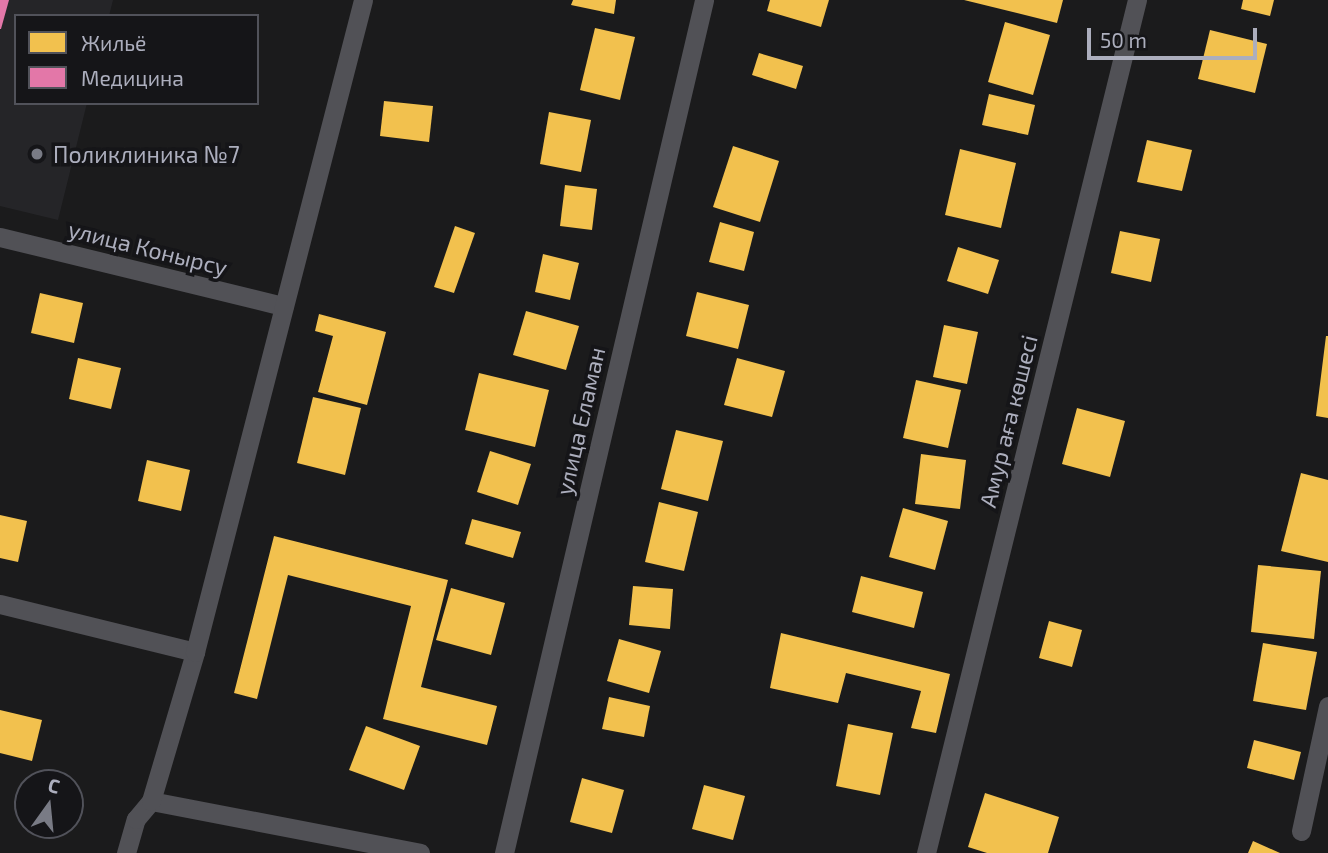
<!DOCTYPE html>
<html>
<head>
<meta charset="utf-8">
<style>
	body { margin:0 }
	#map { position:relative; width:1328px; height:853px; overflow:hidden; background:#1b1b1c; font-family:"Exo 2",sans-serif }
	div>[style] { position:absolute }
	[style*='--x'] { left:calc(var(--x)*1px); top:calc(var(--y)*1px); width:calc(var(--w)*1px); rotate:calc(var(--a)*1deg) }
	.built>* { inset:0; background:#252528 }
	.homes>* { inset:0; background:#f2c14e }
	.health>* { inset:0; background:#e377a8 }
	.minor>* { height:19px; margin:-9.5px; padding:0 9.5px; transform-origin:9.5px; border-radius:9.5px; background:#515156 }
	.dots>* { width:19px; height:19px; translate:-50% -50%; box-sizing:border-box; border:4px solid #151518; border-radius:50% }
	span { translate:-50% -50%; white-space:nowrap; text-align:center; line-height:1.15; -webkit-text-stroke:7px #151518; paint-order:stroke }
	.poi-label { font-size:23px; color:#acaebd }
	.left { translate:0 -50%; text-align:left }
	.street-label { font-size:23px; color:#acaebd }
	.legend { position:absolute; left:14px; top:14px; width:245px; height:91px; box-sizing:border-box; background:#151518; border:2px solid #51525a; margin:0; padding:9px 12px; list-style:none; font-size:21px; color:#acaebd }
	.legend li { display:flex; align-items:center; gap:14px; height:35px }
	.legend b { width:35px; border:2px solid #51525a }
	.north { position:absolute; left:14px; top:769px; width:70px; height:70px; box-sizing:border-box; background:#151518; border:2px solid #51525a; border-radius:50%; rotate:15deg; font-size:19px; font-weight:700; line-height:28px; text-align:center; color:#acaebd }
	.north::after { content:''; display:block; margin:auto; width:24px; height:32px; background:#797b85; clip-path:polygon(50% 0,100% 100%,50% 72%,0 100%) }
	.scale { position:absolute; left:1087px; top:28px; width:170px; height:32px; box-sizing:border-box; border:4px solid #acaebd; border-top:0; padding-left:9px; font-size:21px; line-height:24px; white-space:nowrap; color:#acaebd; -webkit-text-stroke:5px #151518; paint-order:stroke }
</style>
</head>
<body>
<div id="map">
	<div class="built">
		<i style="clip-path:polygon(0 0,113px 0,109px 16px,16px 16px,16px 103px,87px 103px,58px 220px,0 206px)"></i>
	</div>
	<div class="homes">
		<i style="clip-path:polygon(573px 0,616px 0,614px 14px,571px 5px)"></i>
		<i style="clip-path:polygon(770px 0,829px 0,821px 27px,767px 11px)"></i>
		<i style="clip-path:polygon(964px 0,1063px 0,1057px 23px)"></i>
		<i style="clip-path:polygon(1243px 0,1274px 0,1270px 16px,1241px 9px)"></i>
		<i style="clip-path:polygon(1005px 22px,1050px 35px,1033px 95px,988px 82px)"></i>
		<i style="clip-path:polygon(595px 28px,635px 37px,620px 100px,580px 90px)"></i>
		<i style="clip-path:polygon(1210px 30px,1267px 44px,1255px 93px,1198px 79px)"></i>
		<i style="clip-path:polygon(759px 53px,803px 66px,796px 89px,752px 75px)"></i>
		<i style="clip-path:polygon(989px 94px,1035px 105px,1028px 135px,982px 125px)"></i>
		<i style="clip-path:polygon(384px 101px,433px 106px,429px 142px,380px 136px)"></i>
		<i style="clip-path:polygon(549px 112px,591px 120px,581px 172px,540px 164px)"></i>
		<i style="clip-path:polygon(1147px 140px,1192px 150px,1182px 191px,1137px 182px)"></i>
		<i style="clip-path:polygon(733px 146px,779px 161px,760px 222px,713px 207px)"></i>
		<i style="clip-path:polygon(960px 149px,1016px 163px,1001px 228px,945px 215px)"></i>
		<i style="clip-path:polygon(565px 185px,597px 189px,592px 230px,560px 226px)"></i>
		<i style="clip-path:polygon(720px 222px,754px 232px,744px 271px,709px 262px)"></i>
		<i style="clip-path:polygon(455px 226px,475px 233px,454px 293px,434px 287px)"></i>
		<i style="clip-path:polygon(1120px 231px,1160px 239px,1151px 282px,1111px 273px)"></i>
		<i style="clip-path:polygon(958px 247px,999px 260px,988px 294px,947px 281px)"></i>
		<i style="clip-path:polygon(543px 254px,579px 263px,570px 300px,535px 292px)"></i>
		<i style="clip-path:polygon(697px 292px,749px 305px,738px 349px,686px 336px)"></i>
		<i style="clip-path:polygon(40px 293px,83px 303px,74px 343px,31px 333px)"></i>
		<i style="clip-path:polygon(526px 311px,579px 326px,566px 370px,513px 355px)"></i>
		<i style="clip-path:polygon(319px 314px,386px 332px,367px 405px,318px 392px,333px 336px,315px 331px)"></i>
		<i style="clip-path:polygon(944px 325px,978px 332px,967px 384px,933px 377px)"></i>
		<i style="clip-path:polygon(1326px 336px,1328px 336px,1328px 418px,1316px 416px)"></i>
		<i style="clip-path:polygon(78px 358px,121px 368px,111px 409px,69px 399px)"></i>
		<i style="clip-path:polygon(737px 358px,785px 371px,772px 417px,724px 405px)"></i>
		<i style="clip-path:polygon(479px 373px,549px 390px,535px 447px,465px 430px)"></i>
		<i style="clip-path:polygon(916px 380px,961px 390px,948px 448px,903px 438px)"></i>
		<i style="clip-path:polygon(313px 397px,361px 408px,345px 475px,297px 463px)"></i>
		<i style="clip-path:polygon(1077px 408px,1125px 421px,1110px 477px,1062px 464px)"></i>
		<i style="clip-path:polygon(676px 430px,723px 441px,708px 501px,661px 489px)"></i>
		<i style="clip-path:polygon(490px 451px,531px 464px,518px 505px,477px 492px)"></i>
		<i style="clip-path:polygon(921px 454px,966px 460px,960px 509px,915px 504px)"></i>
		<i style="clip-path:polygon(147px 460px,190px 470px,181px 511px,138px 501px)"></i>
		<i style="clip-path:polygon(1301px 473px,1328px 480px,1328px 562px,1281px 551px)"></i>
		<i style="clip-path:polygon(659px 502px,698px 512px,684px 571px,645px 562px)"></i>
		<i style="clip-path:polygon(903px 508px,948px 521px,935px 570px,889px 557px)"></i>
		<i style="clip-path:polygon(0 515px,27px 521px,18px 562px,0 558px)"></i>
		<i style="clip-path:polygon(472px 519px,521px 532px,513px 558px,465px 544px)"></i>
		<i style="clip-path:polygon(274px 536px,448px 580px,421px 687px,497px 706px,487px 745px,383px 719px,411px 606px,288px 575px,257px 699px,234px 693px)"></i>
		<i style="clip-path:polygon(1258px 565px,1321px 571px,1314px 639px,1251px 632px)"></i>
		<i style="clip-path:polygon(861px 576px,923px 592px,914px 628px,852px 612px)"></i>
		<i style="clip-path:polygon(633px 586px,673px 589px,670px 629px,629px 625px)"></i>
		<i style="clip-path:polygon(451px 588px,505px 603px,491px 655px,436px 640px)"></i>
		<i style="clip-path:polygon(1049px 621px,1082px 630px,1072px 667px,1039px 658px)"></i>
		<i style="clip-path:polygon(781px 633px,950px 674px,936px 733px,911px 728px,921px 691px,846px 673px,838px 703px,770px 688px)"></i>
		<i style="clip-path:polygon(619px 639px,661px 651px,649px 693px,607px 681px)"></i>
		<i style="clip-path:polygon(1263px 643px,1317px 652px,1306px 710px,1253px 701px)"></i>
		<i style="clip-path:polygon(609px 697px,650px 706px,644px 737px,602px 729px)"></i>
		<i style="clip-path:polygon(0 710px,42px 720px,32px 761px,0 753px)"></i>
		<i style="clip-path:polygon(848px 724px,893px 733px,880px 795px,836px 786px)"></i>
		<i style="clip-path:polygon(366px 726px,420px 746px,404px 790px,349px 770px)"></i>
		<i style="clip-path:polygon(1254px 740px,1301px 752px,1294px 780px,1247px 768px)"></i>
		<i style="clip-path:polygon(582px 778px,624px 790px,612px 833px,570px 822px)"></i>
		<i style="clip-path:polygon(704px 785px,745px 796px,733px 840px,692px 829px)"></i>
		<i style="clip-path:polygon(985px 793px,1059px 817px,1048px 853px,987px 853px,968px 847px)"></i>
		<i style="clip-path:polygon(1253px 841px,1280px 853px,1248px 853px)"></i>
	</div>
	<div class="health">
		<i style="clip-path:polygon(0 0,9px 0,1px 29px,0 29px)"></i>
	</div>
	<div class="minor">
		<i style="--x:0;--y:237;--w:292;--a:13.7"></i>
		<i style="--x:0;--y:604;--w:201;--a:13.8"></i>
		<i style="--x:151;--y:801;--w:274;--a:10.9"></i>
		<i style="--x:1301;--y:831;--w:128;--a:-77.8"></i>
		<i style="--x:126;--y:853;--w:35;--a:-74"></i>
		<i style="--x:136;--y:819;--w:23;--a:-50"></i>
		<i style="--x:151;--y:801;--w:155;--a:-73.5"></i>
		<i style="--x:195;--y:652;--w:673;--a:-75.55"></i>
		<i style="--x:504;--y:853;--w:876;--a:-76.8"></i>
		<i style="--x:926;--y:853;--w:879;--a:-76.11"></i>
	</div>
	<div class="dots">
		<i style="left:37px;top:154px;background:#797b85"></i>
	</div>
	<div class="poi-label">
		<span class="left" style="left:53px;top:154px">Поликлиника №7</span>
	</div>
	<div class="street-label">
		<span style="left:148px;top:248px;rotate:14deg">улица Конырсу</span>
		<span style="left:580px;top:421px;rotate:-77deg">улица Еламан</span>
		<span style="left:1008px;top:421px;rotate:-76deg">Амур аға көшесі</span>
	</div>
	<ul class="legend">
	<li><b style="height:19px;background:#f2c14e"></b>Жильё</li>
	<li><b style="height:19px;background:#e377a8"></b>Медицина</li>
	</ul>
	<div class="north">С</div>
	<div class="scale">50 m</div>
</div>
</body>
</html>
